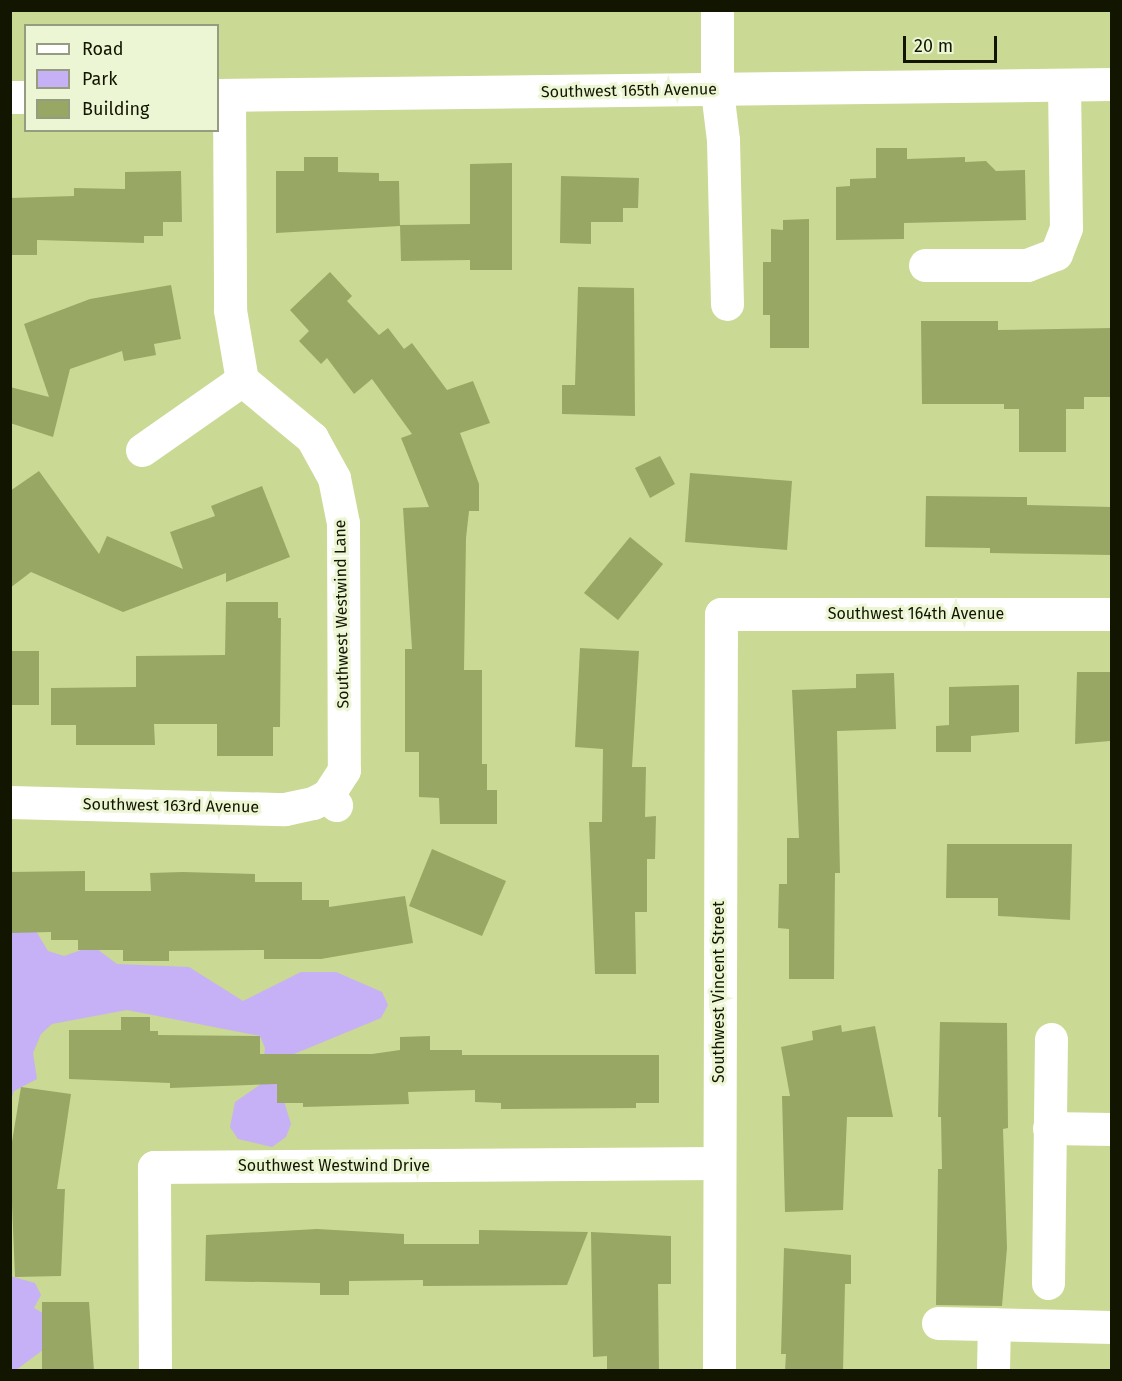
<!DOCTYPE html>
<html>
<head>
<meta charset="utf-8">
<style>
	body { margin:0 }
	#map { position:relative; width:1122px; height:1381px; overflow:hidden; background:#cad994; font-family:"Fira Sans",sans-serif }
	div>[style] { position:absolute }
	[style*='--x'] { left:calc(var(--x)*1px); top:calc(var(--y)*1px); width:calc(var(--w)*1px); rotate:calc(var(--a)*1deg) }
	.green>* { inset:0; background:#c6b0f6 }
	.building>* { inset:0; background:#99a764 }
	.minor>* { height:33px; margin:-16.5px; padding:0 16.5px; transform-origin:16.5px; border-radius:16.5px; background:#fff }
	span { translate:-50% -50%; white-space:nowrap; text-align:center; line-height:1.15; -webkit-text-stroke:6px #edf6d4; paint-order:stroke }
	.street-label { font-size:16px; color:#121600 }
	.frame { position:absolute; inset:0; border:12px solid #121600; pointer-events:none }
	.legend { position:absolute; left:24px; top:24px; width:195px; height:108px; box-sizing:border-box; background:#edf6d4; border:2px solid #959c7f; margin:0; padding:8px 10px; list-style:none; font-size:18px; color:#121600 }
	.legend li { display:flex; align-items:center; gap:12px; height:30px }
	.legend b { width:30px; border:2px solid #959c7f }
	.scale { position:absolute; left:903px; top:36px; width:94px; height:27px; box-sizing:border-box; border:3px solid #121600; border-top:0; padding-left:8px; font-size:18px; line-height:21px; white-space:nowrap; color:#121600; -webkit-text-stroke:4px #edf6d4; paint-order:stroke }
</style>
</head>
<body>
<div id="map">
	<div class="green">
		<i style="clip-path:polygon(30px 921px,48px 951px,64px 956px,93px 946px,117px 964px,189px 967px,243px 1001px,301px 972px,336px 972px,382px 992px,388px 1005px,381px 1018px,282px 1059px,279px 1085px,291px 1124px,286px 1137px,272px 1147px,238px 1139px,230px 1127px,235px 1102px,261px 1084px,265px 1048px,260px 1036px,127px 1010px,52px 1024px,41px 1034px,33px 1053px,37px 1079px,14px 1091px,11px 1100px,11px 922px)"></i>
		<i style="clip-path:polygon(10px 1276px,35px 1283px,41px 1295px,34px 1308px,48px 1316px,55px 1341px,16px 1370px,11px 1370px)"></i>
	</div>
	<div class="building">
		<i style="clip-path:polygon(876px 148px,907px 148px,907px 159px,965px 157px,965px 162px,986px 161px,996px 171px,1025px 170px,1026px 220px,904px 223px,904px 239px,836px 240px,836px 187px,850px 186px,850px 179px,876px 178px)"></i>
		<i style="clip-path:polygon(304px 157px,338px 157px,338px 172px,379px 173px,379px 181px,399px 181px,400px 226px,276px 233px,276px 171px,304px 171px)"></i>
		<i style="clip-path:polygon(512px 163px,512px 270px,470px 270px,470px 260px,401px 261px,400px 225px,470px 224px,470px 164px)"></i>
		<i style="clip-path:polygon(181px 171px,182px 222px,163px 222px,163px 236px,144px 236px,144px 243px,37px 240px,37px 255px,10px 255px,10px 198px,74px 196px,74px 188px,125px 189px,125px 172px)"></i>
		<i style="clip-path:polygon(561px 176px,639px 178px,638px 208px,623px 208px,623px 222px,591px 222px,591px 244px,560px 243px)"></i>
		<i style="clip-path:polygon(809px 219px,809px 348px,770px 348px,770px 315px,763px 315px,763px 262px,771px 262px,771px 229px,783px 230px,783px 220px)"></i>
		<i style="clip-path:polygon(330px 272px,352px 296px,347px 301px,379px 335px,388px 328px,404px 349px,412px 343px,447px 390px,473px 381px,490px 423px,460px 433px,479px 484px,479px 511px,469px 511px,466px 538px,464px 670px,482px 670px,482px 764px,487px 764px,487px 790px,497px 790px,497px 824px,440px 824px,439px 798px,419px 797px,419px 752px,405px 752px,405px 649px,412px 649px,403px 508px,429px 507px,401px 438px,412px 434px,372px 379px,354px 394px,327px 358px,321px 364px,299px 341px,309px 331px,290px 310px)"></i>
		<i style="clip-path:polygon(171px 285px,181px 339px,154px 344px,156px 355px,124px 361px,122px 351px,70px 369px,53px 437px,10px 423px,10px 387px,49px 397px,24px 324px,90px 299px)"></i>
		<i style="clip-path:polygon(578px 287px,634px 288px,635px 416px,562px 414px,562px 385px,575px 385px)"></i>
		<i style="clip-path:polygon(921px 321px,998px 321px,998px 330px,1112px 328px,1112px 397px,1084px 397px,1084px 409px,1066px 409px,1066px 452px,1019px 452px,1019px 409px,1004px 409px,1004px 404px,922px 404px)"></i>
		<i style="clip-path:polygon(660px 456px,675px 484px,650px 498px,635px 468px)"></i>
		<i style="clip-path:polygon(39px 471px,99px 554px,107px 536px,183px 569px,170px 532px,215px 516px,211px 506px,262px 486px,290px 557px,226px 582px,226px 573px,123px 612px,31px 572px,10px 588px,10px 491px)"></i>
		<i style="clip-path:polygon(690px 473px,792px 481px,787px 550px,685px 542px)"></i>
		<i style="clip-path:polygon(926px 496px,1027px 497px,1027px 505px,1112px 507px,1112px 555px,990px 553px,990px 548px,925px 547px)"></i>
		<i style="clip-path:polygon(630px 537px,663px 564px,618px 620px,584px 593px)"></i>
		<i style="clip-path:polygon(226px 602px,278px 602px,278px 618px,281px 618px,280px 727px,273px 727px,273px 756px,217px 756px,217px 724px,154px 724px,155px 745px,76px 745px,76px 725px,51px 725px,51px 688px,136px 687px,136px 656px,225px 655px)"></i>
		<i style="clip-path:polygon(580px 648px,639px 651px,632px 767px,646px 767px,645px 817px,656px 816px,655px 859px,647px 859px,647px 912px,635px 912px,636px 974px,595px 974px,589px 822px,602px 822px,603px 749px,575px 747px)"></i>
		<i style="clip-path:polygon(10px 651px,39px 651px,39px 705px,10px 705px)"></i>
		<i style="clip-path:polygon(1077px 672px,1112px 672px,1110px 741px,1075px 744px)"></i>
		<i style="clip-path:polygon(894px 673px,896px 729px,837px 731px,840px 873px,835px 873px,834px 979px,789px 979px,789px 929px,778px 928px,779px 884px,787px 884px,787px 838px,799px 838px,792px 690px,856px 688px,856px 674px)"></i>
		<i style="clip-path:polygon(1019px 685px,1019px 732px,971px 736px,971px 752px,936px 752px,936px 726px,949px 725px,949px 687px)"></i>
		<i style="clip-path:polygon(947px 844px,1072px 844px,1070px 920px,998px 916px,998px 898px,946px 898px)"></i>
		<i style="clip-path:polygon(432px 849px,506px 881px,482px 936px,409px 906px)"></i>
		<i style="clip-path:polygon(85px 871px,85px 891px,151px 891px,150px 873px,183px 872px,255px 874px,255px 882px,302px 882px,302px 900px,329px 900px,329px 907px,405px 896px,413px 943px,321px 959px,264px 959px,264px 950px,169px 951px,169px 961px,123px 961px,123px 950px,78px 950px,78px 940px,51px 940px,51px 932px,10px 933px,10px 872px)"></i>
		<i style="clip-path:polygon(121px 1017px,150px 1017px,150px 1031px,158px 1031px,158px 1035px,260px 1036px,260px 1054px,372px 1054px,400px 1050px,400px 1037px,430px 1036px,430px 1050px,462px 1050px,462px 1055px,659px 1055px,659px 1103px,636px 1103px,636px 1108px,501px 1109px,501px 1103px,475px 1102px,475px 1090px,408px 1092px,409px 1104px,303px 1107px,303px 1103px,277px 1103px,277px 1084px,170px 1088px,170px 1083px,69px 1079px,69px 1030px,121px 1030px)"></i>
		<i style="clip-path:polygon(940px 1022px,1007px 1023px,1008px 1128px,1003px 1129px,1007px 1248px,1002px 1306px,936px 1305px,938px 1169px,942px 1169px,941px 1117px,938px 1117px)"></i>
		<i style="clip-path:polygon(841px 1025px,842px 1032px,875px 1026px,893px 1117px,847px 1117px,843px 1210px,785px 1212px,782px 1096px,790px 1096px,781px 1047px,813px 1040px,812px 1031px)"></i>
		<i style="clip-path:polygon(21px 1087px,71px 1094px,57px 1189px,65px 1189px,61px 1276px,15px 1277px,10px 1154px)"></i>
		<i style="clip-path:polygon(317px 1229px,404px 1234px,404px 1244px,479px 1244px,479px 1230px,588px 1232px,567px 1285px,423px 1286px,423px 1280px,349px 1281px,349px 1295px,320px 1295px,320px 1283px,205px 1281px,206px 1235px)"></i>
		<i style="clip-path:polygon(591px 1232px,671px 1236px,671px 1284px,658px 1284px,659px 1371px,607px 1371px,607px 1356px,593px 1357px)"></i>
		<i style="clip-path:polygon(784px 1248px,851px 1255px,851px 1284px,845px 1284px,843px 1371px,785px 1371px,786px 1354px,781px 1354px)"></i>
		<i style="clip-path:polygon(42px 1302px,89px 1302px,94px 1371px,42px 1371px)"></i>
	</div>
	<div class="minor">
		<i style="--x:717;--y:10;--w:81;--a:90"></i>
		<i style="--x:717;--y:91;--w:49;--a:83"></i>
		<i style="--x:723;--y:140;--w:164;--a:88.6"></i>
		<i style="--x:218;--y:95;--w:894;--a:-0.7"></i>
		<i style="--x:229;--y:95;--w:215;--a:89.7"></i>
		<i style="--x:230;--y:310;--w:71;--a:80.3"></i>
		<i style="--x:242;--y:380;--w:91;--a:39.6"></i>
		<i style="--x:312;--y:438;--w:46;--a:61.2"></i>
		<i style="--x:334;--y:478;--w:46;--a:78.7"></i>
		<i style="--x:343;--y:523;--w:247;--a:89.8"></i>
		<i style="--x:344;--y:770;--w:30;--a:123"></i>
		<i style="--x:328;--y:795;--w:13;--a:51"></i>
		<i style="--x:10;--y:97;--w:16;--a:0"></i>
		<i style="--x:925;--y:265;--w:102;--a:0"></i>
		<i style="--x:1027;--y:265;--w:31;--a:-21"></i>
		<i style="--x:1056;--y:254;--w:28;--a:-69"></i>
		<i style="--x:1066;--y:228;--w:143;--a:-90.8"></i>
		<i style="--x:142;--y:450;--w:122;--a:-35"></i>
		<i style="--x:10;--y:802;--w:275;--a:1.5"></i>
		<i style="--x:285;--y:809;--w:29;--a:-12"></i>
		<i style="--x:313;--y:803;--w:17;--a:-28"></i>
		<i style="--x:1049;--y:1128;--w:63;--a:0.9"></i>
		<i style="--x:1048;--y:1283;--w:244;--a:-89.3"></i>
		<i style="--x:938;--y:1323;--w:174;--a:1.3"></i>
		<i style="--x:155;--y:1370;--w:203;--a:-90.3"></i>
		<i style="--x:154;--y:1167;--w:564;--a:-0.41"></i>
		<i style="--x:719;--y:1370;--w:756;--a:-89.85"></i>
		<i style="--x:721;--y:614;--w:391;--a:0"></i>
		<i style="--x:993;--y:1370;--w:46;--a:-88.8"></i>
	</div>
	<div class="street-label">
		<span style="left:629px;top:91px;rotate:-1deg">Southwest 165th Avenue</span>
		<span style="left:342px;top:614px;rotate:-91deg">Southwest Westwind Lane</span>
		<span style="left:916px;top:614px">Southwest 164th Avenue</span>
		<span style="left:171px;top:806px;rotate:1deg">Southwest 163rd Avenue</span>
		<span style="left:719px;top:992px;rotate:-90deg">Southwest Vincent Street</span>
		<span style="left:334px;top:1166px">Southwest Westwind Drive</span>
	</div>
	<div class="frame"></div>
	<ul class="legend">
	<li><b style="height:8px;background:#fff"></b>Road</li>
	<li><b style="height:16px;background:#c6b0f6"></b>Park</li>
	<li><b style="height:16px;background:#99a764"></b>Building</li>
	</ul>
	<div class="scale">20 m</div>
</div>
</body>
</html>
